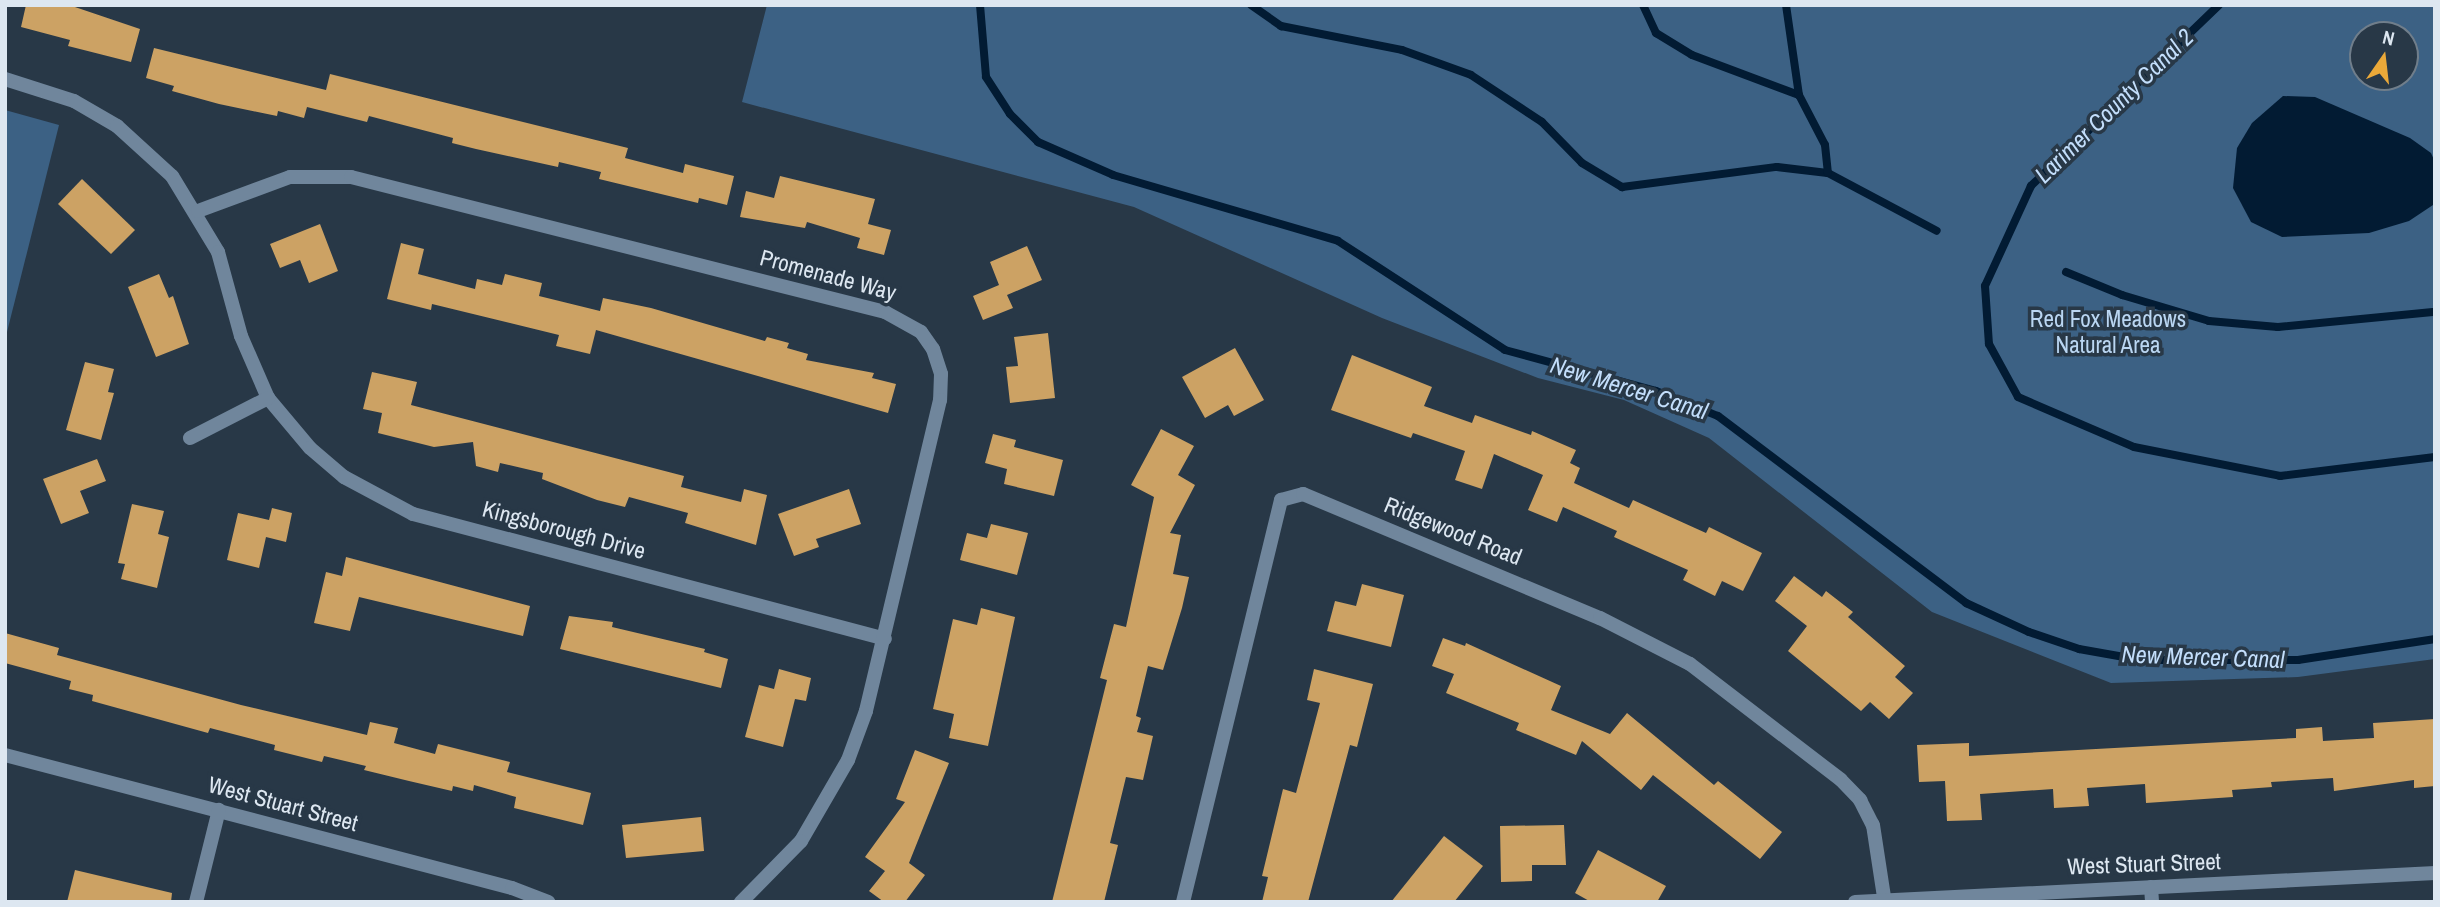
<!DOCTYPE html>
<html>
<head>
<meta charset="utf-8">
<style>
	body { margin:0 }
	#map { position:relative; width:2440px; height:907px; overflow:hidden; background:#283847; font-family:"Archivo Narrow",sans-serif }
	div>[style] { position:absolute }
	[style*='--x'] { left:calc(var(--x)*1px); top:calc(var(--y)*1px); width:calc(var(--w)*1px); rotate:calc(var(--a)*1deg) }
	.green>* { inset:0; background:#3c6184 }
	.water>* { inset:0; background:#021b33 }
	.stream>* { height:8px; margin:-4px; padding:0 4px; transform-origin:4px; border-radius:4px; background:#021b33 }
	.building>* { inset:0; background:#cca264 }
	.minor>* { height:14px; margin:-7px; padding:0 7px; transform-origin:7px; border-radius:7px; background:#70869c }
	span { translate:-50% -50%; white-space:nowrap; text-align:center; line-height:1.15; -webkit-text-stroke:7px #283847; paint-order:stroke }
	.street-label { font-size:23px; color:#dde7f1 }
	.park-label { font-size:23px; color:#bad6f2 }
	.water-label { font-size:24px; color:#c3defb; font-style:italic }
	.frame { position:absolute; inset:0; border:7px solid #dde7f1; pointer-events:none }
	.north { position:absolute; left:2349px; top:21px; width:70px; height:70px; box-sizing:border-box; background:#283847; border:2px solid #707e8b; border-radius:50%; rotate:14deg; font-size:19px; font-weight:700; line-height:28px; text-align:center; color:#dde7f1 }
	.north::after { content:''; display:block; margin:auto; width:24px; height:32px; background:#eba939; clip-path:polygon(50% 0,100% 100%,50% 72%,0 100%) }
</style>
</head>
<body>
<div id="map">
	<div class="green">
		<i style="clip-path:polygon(evenodd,767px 5px,2435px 5px,2435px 659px,2298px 677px,2111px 683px,1932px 612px,1709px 438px,1624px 400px,1538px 378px,1382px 318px,1134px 207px,742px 102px,767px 5px,2363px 35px,2405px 35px,2405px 77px,2363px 77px,2363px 35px)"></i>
		<i style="clip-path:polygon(5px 110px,59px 125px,5px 340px)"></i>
	</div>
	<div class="water">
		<i style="clip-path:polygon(2283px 96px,2315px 97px,2410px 138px,2431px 153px,2435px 162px,2433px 205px,2409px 221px,2369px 233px,2282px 237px,2251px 222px,2233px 188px,2237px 148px,2252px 123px)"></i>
	</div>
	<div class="stream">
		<i style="--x:980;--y:5;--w:72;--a:85.2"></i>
		<i style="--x:986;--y:77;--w:44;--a:57"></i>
		<i style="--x:1010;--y:114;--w:40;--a:45"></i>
		<i style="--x:1038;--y:142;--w:82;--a:23.7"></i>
		<i style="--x:1113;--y:175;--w:234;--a:16.3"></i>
		<i style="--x:1338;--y:241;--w:199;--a:33.1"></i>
		<i style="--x:1505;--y:350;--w:156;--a:15.2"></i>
		<i style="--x:1656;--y:391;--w:67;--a:22"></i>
		<i style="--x:1718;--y:416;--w:311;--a:37"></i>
		<i style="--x:1966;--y:603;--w:69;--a:24.7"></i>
		<i style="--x:2029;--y:632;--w:53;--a:18.8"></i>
		<i style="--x:2079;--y:649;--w:63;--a:10.1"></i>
		<i style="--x:2141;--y:660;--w:157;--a:0"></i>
		<i style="--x:2298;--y:660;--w:139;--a:-8.7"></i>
		<i style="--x:1251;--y:5;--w:37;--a:35"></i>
		<i style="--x:1281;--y:26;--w:123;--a:11.2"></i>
		<i style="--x:1402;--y:50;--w:73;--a:19.9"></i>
		<i style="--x:1471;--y:75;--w:85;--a:33.5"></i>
		<i style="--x:1542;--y:122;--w:57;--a:45.7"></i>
		<i style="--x:1582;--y:163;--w:47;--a:31"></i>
		<i style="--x:1622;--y:187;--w:156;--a:-7.4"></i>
		<i style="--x:1777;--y:167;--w:51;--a:6.7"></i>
		<i style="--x:1828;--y:173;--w:123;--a:28"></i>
		<i style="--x:1643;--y:5;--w:31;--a:65"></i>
		<i style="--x:1656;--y:33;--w:42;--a:31.4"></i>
		<i style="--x:1692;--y:55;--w:114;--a:20.5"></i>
		<i style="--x:1799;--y:95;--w:56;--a:62.5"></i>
		<i style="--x:1825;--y:145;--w:28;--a:84"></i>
		<i style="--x:1786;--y:5;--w:91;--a:81.8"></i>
		<i style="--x:2219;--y:5;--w:261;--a:136.1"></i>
		<i style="--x:2031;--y:186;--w:110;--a:114.7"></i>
		<i style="--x:1985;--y:286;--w:58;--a:86.1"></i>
		<i style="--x:1989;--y:344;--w:60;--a:61.3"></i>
		<i style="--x:2018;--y:397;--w:126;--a:23.3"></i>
		<i style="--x:2134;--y:447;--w:149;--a:11.2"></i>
		<i style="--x:2280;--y:476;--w:156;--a:-7"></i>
		<i style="--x:2066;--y:272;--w:61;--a:22.3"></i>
		<i style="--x:2122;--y:295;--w:91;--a:16.6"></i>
		<i style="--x:2209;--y:321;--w:69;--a:5"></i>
		<i style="--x:2278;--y:327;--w:158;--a:-5.5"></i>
	</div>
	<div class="building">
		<i style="clip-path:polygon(26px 5px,69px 5px,140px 29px,131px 62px,68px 46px,70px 40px,21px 27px)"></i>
		<i style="clip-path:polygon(154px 48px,326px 90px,330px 74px,628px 148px,625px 158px,683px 173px,685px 164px,734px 176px,727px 205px,699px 198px,698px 203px,599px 179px,601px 172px,559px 162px,558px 167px,476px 149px,452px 143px,453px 138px,369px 116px,367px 122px,307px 107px,304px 118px,278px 111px,277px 116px,219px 104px,172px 91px,174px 86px,146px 78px)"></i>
		<i style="clip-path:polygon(780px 176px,875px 199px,868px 224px,891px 230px,884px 255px,857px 248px,860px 238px,807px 222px,805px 228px,740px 217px,746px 191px,774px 198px)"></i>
		<i style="clip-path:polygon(82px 179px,135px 230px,111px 254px,58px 204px)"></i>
		<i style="clip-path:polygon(320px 224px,338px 271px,309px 283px,300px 260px,280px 268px,270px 244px)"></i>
		<i style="clip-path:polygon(401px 243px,424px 249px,418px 274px,475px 289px,477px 279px,502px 285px,505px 274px,542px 283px,539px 296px,600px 311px,603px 298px,651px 308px,765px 341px,767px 337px,789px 343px,787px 348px,808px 354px,806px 360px,874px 373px,872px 378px,896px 384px,888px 413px,596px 330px,590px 354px,556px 346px,559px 335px,432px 304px,431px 310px,387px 299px)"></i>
		<i style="clip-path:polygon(1027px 246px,1042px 280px,1007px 295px,1013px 308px,983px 320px,973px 296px,999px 285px,990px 262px)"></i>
		<i style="clip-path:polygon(159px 274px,169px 298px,173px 296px,189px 344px,156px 357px,128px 287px)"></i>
		<i style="clip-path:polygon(1048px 333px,1055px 398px,1010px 403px,1006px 367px,1018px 366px,1014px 337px)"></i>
		<i style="clip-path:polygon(1235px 348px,1264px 400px,1234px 416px,1228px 405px,1205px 418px,1182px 377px)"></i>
		<i style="clip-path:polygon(1352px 355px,1432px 387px,1424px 406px,1472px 423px,1475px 415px,1531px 435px,1532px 431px,1576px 450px,1570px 463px,1580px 468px,1574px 483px,1629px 508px,1633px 500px,1706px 533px,1709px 527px,1762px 553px,1743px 591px,1722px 581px,1715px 596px,1683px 580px,1688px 570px,1614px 537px,1617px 531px,1563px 507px,1557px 522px,1528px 510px,1543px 475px,1494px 454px,1482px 489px,1455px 480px,1465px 451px,1413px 433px,1411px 438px,1331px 410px)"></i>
		<i style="clip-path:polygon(85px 362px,114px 369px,108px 392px,114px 393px,101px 440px,66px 430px)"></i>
		<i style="clip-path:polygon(372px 372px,417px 382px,411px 405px,684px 476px,681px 487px,741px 502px,744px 489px,767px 495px,756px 545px,685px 523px,688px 513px,629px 497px,625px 507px,597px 500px,542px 479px,543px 473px,500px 463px,498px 472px,476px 466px,473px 442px,434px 447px,378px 433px,382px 413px,363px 409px)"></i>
		<i style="clip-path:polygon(1161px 429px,1194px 446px,1178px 475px,1195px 485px,1170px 533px,1181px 535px,1173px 574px,1189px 577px,1182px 608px,1163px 670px,1148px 666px,1136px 716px,1141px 718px,1137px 732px,1153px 736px,1143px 780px,1126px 777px,1110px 843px,1118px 845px,1104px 902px,1052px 902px,1107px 680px,1100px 678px,1114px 624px,1126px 627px,1154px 497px,1131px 485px)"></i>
		<i style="clip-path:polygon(993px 434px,1016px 440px,1014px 447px,1063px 460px,1054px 496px,1004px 484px,1007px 469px,985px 463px)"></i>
		<i style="clip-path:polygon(97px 459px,106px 481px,80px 491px,89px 513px,61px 524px,43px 479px)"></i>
		<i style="clip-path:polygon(849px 489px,861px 524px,816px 539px,819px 547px,794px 556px,778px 514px)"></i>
		<i style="clip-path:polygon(132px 504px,164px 511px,158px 534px,169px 537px,157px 588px,121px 579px,125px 564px,118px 563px)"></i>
		<i style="clip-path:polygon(272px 508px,292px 513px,286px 542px,266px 537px,259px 568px,227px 560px,238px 513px,269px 520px)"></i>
		<i style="clip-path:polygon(991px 524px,1028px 533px,1017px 575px,960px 560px,967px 533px,987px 538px)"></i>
		<i style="clip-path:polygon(346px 557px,530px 606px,523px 636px,359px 597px,350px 631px,314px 623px,326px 572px,342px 576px)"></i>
		<i style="clip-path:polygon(1794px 576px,1822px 597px,1826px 591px,1853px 612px,1848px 617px,1905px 666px,1895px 677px,1913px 693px,1889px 719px,1870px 702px,1861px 711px,1788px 651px,1807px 626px,1775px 601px)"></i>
		<i style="clip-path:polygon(1362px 584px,1404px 595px,1391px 647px,1327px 631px,1335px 601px,1356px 606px)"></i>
		<i style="clip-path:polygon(981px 608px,1015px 617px,988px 746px,949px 738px,954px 714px,933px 709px,953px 619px,977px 625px)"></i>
		<i style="clip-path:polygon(569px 616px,613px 622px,612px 627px,705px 649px,704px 652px,728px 659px,721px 688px,560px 649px)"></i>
		<i style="clip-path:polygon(5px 633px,59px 648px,57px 655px,241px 705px,367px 735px,370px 722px,398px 728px,394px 743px,435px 754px,438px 744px,510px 762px,507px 772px,591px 793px,583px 825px,514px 808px,516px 797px,474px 785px,473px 791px,453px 786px,452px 791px,409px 781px,364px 770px,366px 766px,324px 756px,322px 762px,274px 750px,275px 745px,210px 728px,208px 733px,92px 701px,93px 695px,69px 689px,71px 681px,5px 663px)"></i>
		<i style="clip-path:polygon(1443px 638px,1465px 646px,1466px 643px,1561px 686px,1551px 710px,1610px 734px,1627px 713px,1714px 785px,1718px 781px,1782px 832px,1760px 859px,1653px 775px,1641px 790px,1582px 741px,1576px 755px,1516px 730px,1519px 723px,1446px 693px,1454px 674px,1432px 666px)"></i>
		<i style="clip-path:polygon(779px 669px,811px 678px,806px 701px,795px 699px,783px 747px,745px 737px,759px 685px,774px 689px)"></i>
		<i style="clip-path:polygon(1314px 669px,1373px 684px,1357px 747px,1350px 745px,1308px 902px,1262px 902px,1268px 877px,1262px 876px,1283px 789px,1296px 793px,1320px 703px,1307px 700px)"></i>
		<i style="clip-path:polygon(2435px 719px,2435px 786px,2414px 788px,2414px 780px,2334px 791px,2333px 778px,2271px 782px,2272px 787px,2232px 790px,2233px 797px,2146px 803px,2145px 784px,2087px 788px,2089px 806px,2054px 808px,2053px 789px,1980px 794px,1982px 820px,1947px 821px,1945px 781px,1919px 782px,1917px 745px,1969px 743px,1969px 756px,2296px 738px,2296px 729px,2322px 727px,2323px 741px,2374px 738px,2373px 723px)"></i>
		<i style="clip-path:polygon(915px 750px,949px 763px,909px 863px,925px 875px,905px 902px,884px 902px,869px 891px,885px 871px,865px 857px,905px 802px,896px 799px)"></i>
		<i style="clip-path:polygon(701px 817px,704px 851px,626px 858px,622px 825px)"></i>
		<i style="clip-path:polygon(1564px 825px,1566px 865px,1532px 865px,1532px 881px,1501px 882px,1500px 826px)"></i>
		<i style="clip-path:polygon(1444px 836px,1483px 866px,1454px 902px,1391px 902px)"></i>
		<i style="clip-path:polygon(1598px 850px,1666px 886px,1657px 902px,1591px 902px,1575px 893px)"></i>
		<i style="clip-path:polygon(75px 870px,172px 893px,171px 902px,67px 902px)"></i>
	</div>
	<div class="minor">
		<i style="--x:5;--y:79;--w:72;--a:17.7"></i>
		<i style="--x:74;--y:101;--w:50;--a:30.2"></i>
		<i style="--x:117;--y:126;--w:74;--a:42.3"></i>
		<i style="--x:172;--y:176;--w:89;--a:58.8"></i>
		<i style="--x:218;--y:252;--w:87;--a:74.7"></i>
		<i style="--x:241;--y:336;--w:68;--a:66.5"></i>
		<i style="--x:268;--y:398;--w:65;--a:50"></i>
		<i style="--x:310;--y:448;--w:45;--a:40.5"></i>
		<i style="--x:344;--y:477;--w:78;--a:28.2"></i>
		<i style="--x:413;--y:514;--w:488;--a:14.8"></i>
		<i style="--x:198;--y:211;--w:98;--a:-20.3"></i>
		<i style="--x:290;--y:177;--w:61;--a:0"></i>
		<i style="--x:351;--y:177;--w:551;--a:14.19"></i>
		<i style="--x:885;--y:312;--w:41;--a:29.1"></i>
		<i style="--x:921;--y:332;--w:21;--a:55"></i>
		<i style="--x:933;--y:349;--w:26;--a:72"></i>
		<i style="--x:941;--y:374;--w:26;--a:92"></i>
		<i style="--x:940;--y:400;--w:320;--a:103.4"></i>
		<i style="--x:866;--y:711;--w:52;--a:110.2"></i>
		<i style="--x:848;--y:760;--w:94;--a:120.1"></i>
		<i style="--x:801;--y:841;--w:86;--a:134.5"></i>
		<i style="--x:190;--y:438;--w:88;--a:-27.1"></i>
		<i style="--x:5;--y:755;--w:524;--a:14.7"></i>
		<i style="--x:512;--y:888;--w:39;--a:21"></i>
		<i style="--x:2151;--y:887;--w:15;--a:86"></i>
		<i style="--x:196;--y:902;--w:95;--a:-76"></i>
		<i style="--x:1183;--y:902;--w:414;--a:-76.3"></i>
		<i style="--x:1281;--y:500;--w:23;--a:-15"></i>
		<i style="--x:1303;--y:494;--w:322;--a:22.7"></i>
		<i style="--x:1600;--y:618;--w:101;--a:27.1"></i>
		<i style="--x:1690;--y:664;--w:190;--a:37.5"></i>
		<i style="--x:1841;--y:780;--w:28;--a:46"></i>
		<i style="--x:1860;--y:800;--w:28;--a:63"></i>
		<i style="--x:1873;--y:825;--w:73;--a:81.3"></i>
		<i style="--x:1855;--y:902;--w:581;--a:-2.86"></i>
	</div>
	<div class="street-label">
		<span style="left:828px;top:275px;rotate:15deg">Promenade Way</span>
		<span style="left:564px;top:530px;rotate:15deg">Kingsborough Drive</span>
		<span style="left:1453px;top:531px;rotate:22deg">Ridgewood Road</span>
		<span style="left:283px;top:804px;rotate:15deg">West Stuart Street</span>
		<span style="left:2144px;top:864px;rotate:-2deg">West Stuart Street</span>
	</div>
	<div class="park-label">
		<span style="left:2108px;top:332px">Red Fox Meadows<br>Natural Area</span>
	</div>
	<div class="water-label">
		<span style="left:2114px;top:106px;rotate:-44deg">Larimer County Canal 2</span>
		<span style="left:1629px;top:388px;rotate:17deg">New Mercer Canal</span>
		<span style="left:2203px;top:657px;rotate:2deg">New Mercer Canal</span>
	</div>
	<div class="frame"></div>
	<div class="north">N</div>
</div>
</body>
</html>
